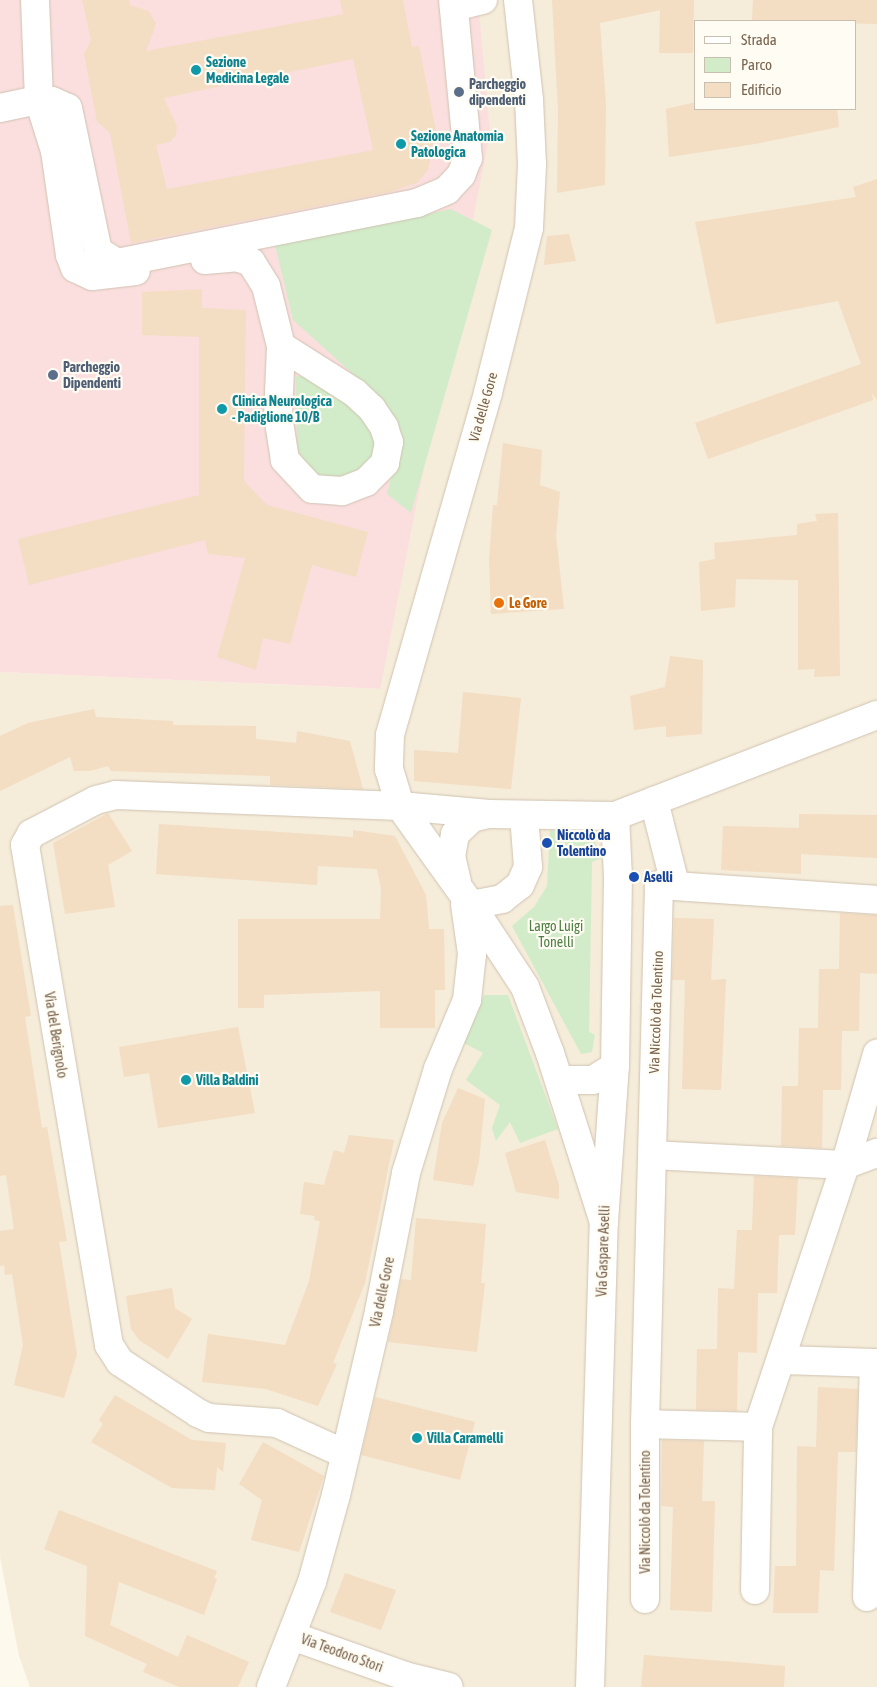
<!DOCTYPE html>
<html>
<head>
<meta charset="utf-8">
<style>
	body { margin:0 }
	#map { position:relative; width:877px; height:1687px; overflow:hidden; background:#fdf9ec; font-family:"Asap Condensed",sans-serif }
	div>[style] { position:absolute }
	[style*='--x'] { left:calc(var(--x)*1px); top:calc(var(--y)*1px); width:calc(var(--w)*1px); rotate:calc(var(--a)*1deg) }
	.residential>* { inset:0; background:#f5ecda }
	.medical>* { inset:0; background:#fbdfdf }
	.green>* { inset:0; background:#d2ecc9 }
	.building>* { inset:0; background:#f3ddc3 }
	.roads { filter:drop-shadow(0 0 1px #d0c2b0) drop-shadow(0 0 1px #d0c2b0) }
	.minor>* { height:28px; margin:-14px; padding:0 14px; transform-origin:14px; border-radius:14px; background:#fff }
	.dots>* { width:14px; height:14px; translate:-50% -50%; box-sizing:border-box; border:2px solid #fffcf3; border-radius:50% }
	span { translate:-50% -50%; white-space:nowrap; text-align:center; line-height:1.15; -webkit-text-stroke:4.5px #fffcf3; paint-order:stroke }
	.culture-label { font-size:14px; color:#0d838f; font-weight:700 }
	.left { translate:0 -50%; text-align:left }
	.service-label { font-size:14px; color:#4e5e75; font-weight:700 }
	.street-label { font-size:14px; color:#79634d }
	.food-label { font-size:14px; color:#c56008; font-weight:700 }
	.transit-label { font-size:14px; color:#164399; font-weight:700 }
	.park-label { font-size:14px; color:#4d7f44 }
	.legend { position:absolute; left:694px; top:20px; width:162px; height:90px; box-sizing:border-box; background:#fffcf3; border:1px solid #c9bfb1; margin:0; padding:6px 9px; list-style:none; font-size:15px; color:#79634d }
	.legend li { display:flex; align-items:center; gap:10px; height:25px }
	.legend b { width:25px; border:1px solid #c9bfb1 }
</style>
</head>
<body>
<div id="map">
	<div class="residential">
		<i style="clip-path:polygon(evenodd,478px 0,877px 0,877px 1687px,30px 1687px,19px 1656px,0 1557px,0 672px,379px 689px,478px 0,696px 21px,856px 21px,856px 109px,696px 109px,696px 21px)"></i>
	</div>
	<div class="medical">
		<i style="clip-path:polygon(0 0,478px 0,490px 133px,380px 689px,0 672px)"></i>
	</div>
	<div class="green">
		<i style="clip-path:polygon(451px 209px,492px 230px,411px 513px,387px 494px,402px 434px,384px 402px,293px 320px,275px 245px)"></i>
		<i style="clip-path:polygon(296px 376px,308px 377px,362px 413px,377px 438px,376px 454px,365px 467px,336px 479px,318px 474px,305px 463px,297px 448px)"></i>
		<i style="clip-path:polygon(550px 830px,593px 837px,602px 858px,592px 862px,589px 1032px,595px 1035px,592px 1052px,581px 1054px,512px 926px,534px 907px,547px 886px)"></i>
		<i style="clip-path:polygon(484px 995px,508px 995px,558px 1129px,520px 1143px,510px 1122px,496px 1141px,492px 1128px,500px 1105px,466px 1080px,483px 1053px,464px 1043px)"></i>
	</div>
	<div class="building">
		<i style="clip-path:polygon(evenodd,82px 0,129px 0,130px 5px,149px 11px,156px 24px,146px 51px,343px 14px,340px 0,403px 0,412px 47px,419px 46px,438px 141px,433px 142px,428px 170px,417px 183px,390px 192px,131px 243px,110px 133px,97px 122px,84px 54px,91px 40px,82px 0,353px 59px,373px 150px,167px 189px,156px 145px,170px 142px,176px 135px,177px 126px,164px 98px,353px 59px)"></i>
		<i style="clip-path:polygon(552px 0,694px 0,693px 53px,659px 53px,660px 10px,600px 23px,606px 104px,605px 185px,557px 193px,558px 110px)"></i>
		<i style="clip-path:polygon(753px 0,877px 0,877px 24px,752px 21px)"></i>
		<i style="clip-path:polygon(696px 102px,696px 109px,837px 109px,839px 127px,755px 144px,669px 157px,666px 109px)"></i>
		<i style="clip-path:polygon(877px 179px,877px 400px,872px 393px,873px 400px,708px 459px,695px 423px,861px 364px,838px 301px,716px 324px,695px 222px,856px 197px,853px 187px)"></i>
		<i style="clip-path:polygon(569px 234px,576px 261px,544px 265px,547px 236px)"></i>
		<i style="clip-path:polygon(202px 289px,202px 308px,246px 310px,244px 481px,267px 505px,368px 532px,356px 577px,312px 565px,290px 644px,263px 638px,256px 670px,217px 657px,245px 558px,208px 554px,205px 540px,29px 585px,18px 539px,199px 495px,199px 337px,142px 335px,142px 292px)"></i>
		<i style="clip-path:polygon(503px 443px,542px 450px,540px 485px,560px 492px,556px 535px,564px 609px,491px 614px,489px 560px,493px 505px,497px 505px)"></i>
		<i style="clip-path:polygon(838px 513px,840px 676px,814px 677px,815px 669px,798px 670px,798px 580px,736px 579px,735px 607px,701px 611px,699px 562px,715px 559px,714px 543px,797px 535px,797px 524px,817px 521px,815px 514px)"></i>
		<i style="clip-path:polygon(670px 656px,703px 660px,702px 734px,666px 737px,666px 726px,634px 730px,630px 696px,665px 687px)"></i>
		<i style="clip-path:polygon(463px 692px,521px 698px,511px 789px,414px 781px,414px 750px,458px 753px)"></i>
		<i style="clip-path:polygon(94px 709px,96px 717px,173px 721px,173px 725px,256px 726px,256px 739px,296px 743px,297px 731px,350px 741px,363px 789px,270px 785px,270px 776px,111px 771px,108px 766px,90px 771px,74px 771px,70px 757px,0 791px,0 736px,28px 723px)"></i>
		<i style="clip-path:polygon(108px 813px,132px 851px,108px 865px,115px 907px,65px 914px,53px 843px)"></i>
		<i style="clip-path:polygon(799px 814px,877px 815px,877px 858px,801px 854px,801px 874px,721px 870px,723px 826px,799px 828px)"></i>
		<i style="clip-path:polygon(159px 824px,353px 837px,353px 830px,395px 836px,426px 895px,429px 929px,444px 929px,445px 990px,435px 990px,435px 1028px,380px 1028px,380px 991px,264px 995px,264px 1008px,238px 1008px,238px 919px,380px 919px,381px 889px,377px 869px,318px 866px,317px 885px,156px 874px)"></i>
		<i style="clip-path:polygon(13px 905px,31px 1016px,25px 1017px,42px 1128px,47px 1127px,67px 1241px,59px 1242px,77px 1354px,64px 1398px,14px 1385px,23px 1345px,12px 1274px,5px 1275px,4px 1265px,0 1266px,0 1231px,14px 1229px,6px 1175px,0 1176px,0 906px)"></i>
		<i style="clip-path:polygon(840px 913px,877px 915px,877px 974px,860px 973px,859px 1031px,842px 1031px,841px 1090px,823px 1090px,822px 1148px,781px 1146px,782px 1086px,798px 1086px,799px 1028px,818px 1028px,819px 969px,839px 969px)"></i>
		<i style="clip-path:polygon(674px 918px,714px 919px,711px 980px,726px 979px,721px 1090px,682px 1089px,685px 980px,672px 980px)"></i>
		<i style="clip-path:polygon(238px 1027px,255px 1113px,158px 1128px,149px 1073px,124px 1077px,119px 1047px)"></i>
		<i style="clip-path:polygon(458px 1088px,485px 1099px,479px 1161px,473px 1186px,433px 1180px,442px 1123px)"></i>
		<i style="clip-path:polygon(349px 1135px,394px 1140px,365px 1283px,333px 1363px,337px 1364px,318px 1406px,266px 1389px,202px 1382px,208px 1334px,285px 1345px,309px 1281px,320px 1221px,314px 1220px,315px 1216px,300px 1214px,304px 1182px,324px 1185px,334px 1150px,344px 1153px)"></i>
		<i style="clip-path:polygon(545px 1140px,559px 1185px,559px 1199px,516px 1192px,505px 1153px)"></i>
		<i style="clip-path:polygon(754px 1176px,798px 1178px,795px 1235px,779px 1235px,777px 1293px,758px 1293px,757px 1353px,738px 1352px,737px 1411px,696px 1410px,697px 1349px,717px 1349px,718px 1288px,734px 1289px,737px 1230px,752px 1230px)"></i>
		<i style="clip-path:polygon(416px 1218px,486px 1224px,481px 1283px,485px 1283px,477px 1352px,388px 1342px,401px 1279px,411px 1280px)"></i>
		<i style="clip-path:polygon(172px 1288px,175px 1308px,192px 1319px,168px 1359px,139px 1340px,131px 1329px,126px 1296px)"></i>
		<i style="clip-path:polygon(818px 1387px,858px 1389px,856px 1452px,838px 1452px,834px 1571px,820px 1570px,818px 1613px,773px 1613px,775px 1566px,796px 1566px,797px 1446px,816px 1447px)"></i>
		<i style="clip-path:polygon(115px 1395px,192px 1440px,226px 1443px,223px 1472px,217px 1467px,215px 1490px,172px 1488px,91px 1442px,103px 1424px,99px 1420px)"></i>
		<i style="clip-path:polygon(375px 1397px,475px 1422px,460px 1480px,361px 1455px)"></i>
		<i style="clip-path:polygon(662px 1440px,704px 1441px,702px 1501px,715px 1501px,712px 1612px,670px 1610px,673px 1507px,661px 1506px)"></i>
		<i style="clip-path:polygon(263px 1442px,324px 1476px,299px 1552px,251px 1540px,262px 1500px,239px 1484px)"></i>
		<i style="clip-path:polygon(59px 1510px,217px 1571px,214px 1578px,217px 1579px,204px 1615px,119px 1582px,110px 1625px,178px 1657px,187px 1635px,249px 1662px,238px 1687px,179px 1687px,143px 1672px,147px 1664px,85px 1636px,87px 1566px,44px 1549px)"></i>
		<i style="clip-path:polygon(345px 1573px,396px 1590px,381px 1630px,330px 1612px)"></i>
		<i style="clip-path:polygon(644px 1655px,785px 1666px,784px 1687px,641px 1687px)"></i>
	</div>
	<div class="roads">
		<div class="minor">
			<i style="--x:35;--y:0;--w:100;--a:87.7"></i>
			<i style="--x:39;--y:100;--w:53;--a:72.6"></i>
			<i style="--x:55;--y:151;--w:105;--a:81.8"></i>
			<i style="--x:70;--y:255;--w:14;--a:69"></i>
			<i style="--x:75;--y:268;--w:19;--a:25"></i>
			<i style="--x:92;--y:276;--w:44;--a:-6.5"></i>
			<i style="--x:518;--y:0;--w:100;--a:83.7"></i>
			<i style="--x:529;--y:99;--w:65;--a:87.4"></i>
			<i style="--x:532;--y:164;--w:64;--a:92.7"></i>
			<i style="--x:529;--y:228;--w:170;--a:104"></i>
			<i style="--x:488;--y:393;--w:356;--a:106"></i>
			<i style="--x:390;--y:735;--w:34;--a:92"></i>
			<i style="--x:389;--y:769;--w:39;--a:73"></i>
			<i style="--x:400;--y:806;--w:122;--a:54.4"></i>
			<i style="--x:471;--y:905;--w:98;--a:56.6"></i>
			<i style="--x:525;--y:987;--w:71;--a:69.3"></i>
			<i style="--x:550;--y:1053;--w:177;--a:72.3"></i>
			<i style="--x:454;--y:7;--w:30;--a:-14"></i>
			<i style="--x:0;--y:108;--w:40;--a:-12"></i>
			<i style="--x:39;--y:100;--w:13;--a:4"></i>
			<i style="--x:52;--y:101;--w:17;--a:24"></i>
			<i style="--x:68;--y:108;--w:146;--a:78.2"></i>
			<i style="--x:98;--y:251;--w:22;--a:32"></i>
			<i style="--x:117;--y:263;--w:306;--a:-11.3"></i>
			<i style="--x:417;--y:203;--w:33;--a:-23"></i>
			<i style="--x:447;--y:190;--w:21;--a:-47"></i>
			<i style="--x:461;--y:175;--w:18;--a:-68"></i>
			<i style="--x:468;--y:158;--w:159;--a:-95.4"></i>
			<i style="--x:205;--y:260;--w:32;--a:-5"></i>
			<i style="--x:237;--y:257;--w:15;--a:20"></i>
			<i style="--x:251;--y:262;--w:28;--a:58"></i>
			<i style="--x:266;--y:286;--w:62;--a:76"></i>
			<i style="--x:281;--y:346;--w:88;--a:32.4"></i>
			<i style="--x:355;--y:393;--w:23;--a:43"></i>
			<i style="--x:372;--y:409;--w:22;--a:56"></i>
			<i style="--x:384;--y:427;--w:16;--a:72"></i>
			<i style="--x:389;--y:442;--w:21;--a:101"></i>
			<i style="--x:385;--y:463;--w:27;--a:135"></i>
			<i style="--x:366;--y:482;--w:26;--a:159"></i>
			<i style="--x:342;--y:491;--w:30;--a:-176"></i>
			<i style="--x:312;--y:489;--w:40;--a:-133"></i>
			<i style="--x:285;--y:460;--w:45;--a:-99"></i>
			<i style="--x:278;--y:416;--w:70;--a:-87.5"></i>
			<i style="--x:654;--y:801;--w:86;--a:75.8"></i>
			<i style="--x:457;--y:882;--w:26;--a:-103"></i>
			<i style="--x:451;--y:857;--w:23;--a:-80"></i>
			<i style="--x:455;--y:834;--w:23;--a:-43"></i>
			<i style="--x:472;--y:818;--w:16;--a:-14"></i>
			<i style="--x:471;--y:905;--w:32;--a:-11"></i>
			<i style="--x:502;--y:899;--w:23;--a:-38"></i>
			<i style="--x:520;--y:885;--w:20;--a:-66"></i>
			<i style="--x:528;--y:867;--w:52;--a:-94.4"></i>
			<i style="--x:559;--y:1080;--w:34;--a:0"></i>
			<i style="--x:593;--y:1080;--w:26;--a:-32"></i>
			<i style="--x:652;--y:1155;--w:193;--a:3"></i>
			<i style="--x:845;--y:1165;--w:34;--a:-21"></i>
			<i style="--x:782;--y:1360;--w:95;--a:1.8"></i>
			<i style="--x:645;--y:1424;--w:113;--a:1.5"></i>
			<i style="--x:345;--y:1454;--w:75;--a:-155.5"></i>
			<i style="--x:277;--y:1423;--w:68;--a:-175.8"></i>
			<i style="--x:209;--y:1418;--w:12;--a:-156"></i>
			<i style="--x:198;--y:1413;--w:93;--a:-146.8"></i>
			<i style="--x:120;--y:1362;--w:20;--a:-123"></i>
			<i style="--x:109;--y:1345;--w:507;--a:-99.54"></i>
			<i style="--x:25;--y:845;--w:13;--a:-61"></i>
			<i style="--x:31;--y:834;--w:73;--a:-27.6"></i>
			<i style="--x:96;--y:800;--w:21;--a:-14"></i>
			<i style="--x:116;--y:795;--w:284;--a:2.2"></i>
			<i style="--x:400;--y:806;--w:90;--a:5.1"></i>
			<i style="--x:490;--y:814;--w:125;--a:0.9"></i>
			<i style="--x:615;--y:816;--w:281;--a:-21.1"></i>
			<i style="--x:755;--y:1590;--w:163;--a:-88.9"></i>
			<i style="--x:758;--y:1427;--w:276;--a:-71.6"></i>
			<i style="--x:845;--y:1165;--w:116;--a:-73.9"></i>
			<i style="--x:867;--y:1597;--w:234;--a:-88.3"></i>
			<i style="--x:645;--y:1599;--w:175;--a:-90"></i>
			<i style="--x:645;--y:1424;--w:539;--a:-88.51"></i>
			<i style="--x:659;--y:885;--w:219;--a:3.9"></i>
			<i style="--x:292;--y:1636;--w:120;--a:19.5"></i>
			<i style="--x:405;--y:1676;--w:45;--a:14"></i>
			<i style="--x:271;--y:1687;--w:113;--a:-68.7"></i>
			<i style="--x:312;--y:1582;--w:90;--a:-74.6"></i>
			<i style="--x:336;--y:1495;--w:189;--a:-76.8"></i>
			<i style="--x:379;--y:1311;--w:141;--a:-78.9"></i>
			<i style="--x:406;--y:1173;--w:109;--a:-72.9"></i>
			<i style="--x:438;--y:1069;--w:75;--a:-67.2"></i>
			<i style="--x:467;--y:1000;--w:46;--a:-83.8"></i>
			<i style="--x:472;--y:954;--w:50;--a:-98"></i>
			<i style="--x:590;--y:1687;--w:465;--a:-88.3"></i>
			<i style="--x:604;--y:1222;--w:156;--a:-86"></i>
			<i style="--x:615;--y:1066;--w:189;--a:-89.1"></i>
			<i style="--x:618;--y:877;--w:61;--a:-92.8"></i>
		</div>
	</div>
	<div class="dots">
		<i style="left:196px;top:70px;background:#0f9aa8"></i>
		<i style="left:459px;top:92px;background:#5c6f8a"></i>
		<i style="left:401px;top:144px;background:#0f9aa8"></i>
		<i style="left:53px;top:375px;background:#5c6f8a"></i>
		<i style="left:222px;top:409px;background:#0f9aa8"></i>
		<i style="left:499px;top:603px;background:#e8710a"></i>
		<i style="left:547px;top:843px;background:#1a4fb4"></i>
		<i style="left:634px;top:877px;background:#1a4fb4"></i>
		<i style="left:186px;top:1080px;background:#0f9aa8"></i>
		<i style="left:417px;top:1438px;background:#0f9aa8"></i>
	</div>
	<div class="culture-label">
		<span class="left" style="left:206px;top:70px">Sezione<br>Medicina Legale</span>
		<span class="left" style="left:411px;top:144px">Sezione Anatomia<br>Patologica</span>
		<span class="left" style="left:232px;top:409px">Clinica Neurologica<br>- Padiglione 10/B</span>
		<span class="left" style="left:196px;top:1080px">Villa Baldini</span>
		<span class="left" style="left:427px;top:1438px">Villa Caramelli</span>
	</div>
	<div class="service-label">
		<span class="left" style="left:469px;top:92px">Parcheggio<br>dipendenti</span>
		<span class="left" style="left:63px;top:375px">Parcheggio<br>Dipendenti</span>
	</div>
	<div class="street-label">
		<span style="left:483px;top:407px;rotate:-74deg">Via delle Gore</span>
		<span style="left:656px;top:1012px;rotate:-88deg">Via Niccolò da Tolentino</span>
		<span style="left:56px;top:1035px;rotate:81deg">Via del Berignolo</span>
		<span style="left:603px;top:1251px;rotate:-88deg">Via Gaspare Aselli</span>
		<span style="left:382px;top:1292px;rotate:-78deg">Via delle Gore</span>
		<span style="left:645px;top:1512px;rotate:-90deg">Via Niccolò da Tolentino</span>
		<span style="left:342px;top:1653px;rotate:20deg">Via Teodoro Stori</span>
	</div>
	<div class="food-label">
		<span class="left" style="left:509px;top:603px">Le Gore</span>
	</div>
	<div class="transit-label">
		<span class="left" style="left:557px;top:843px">Niccolò da<br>Tolentino</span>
		<span class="left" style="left:644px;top:877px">Aselli</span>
	</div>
	<div class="park-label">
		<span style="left:556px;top:934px">Largo Luigi<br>Tonelli</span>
	</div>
	<ul class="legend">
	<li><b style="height:6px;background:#fff"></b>Strada</li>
	<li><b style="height:14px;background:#d2ecc9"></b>Parco</li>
	<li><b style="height:14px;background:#f3ddc3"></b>Edificio</li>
	</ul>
</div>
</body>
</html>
